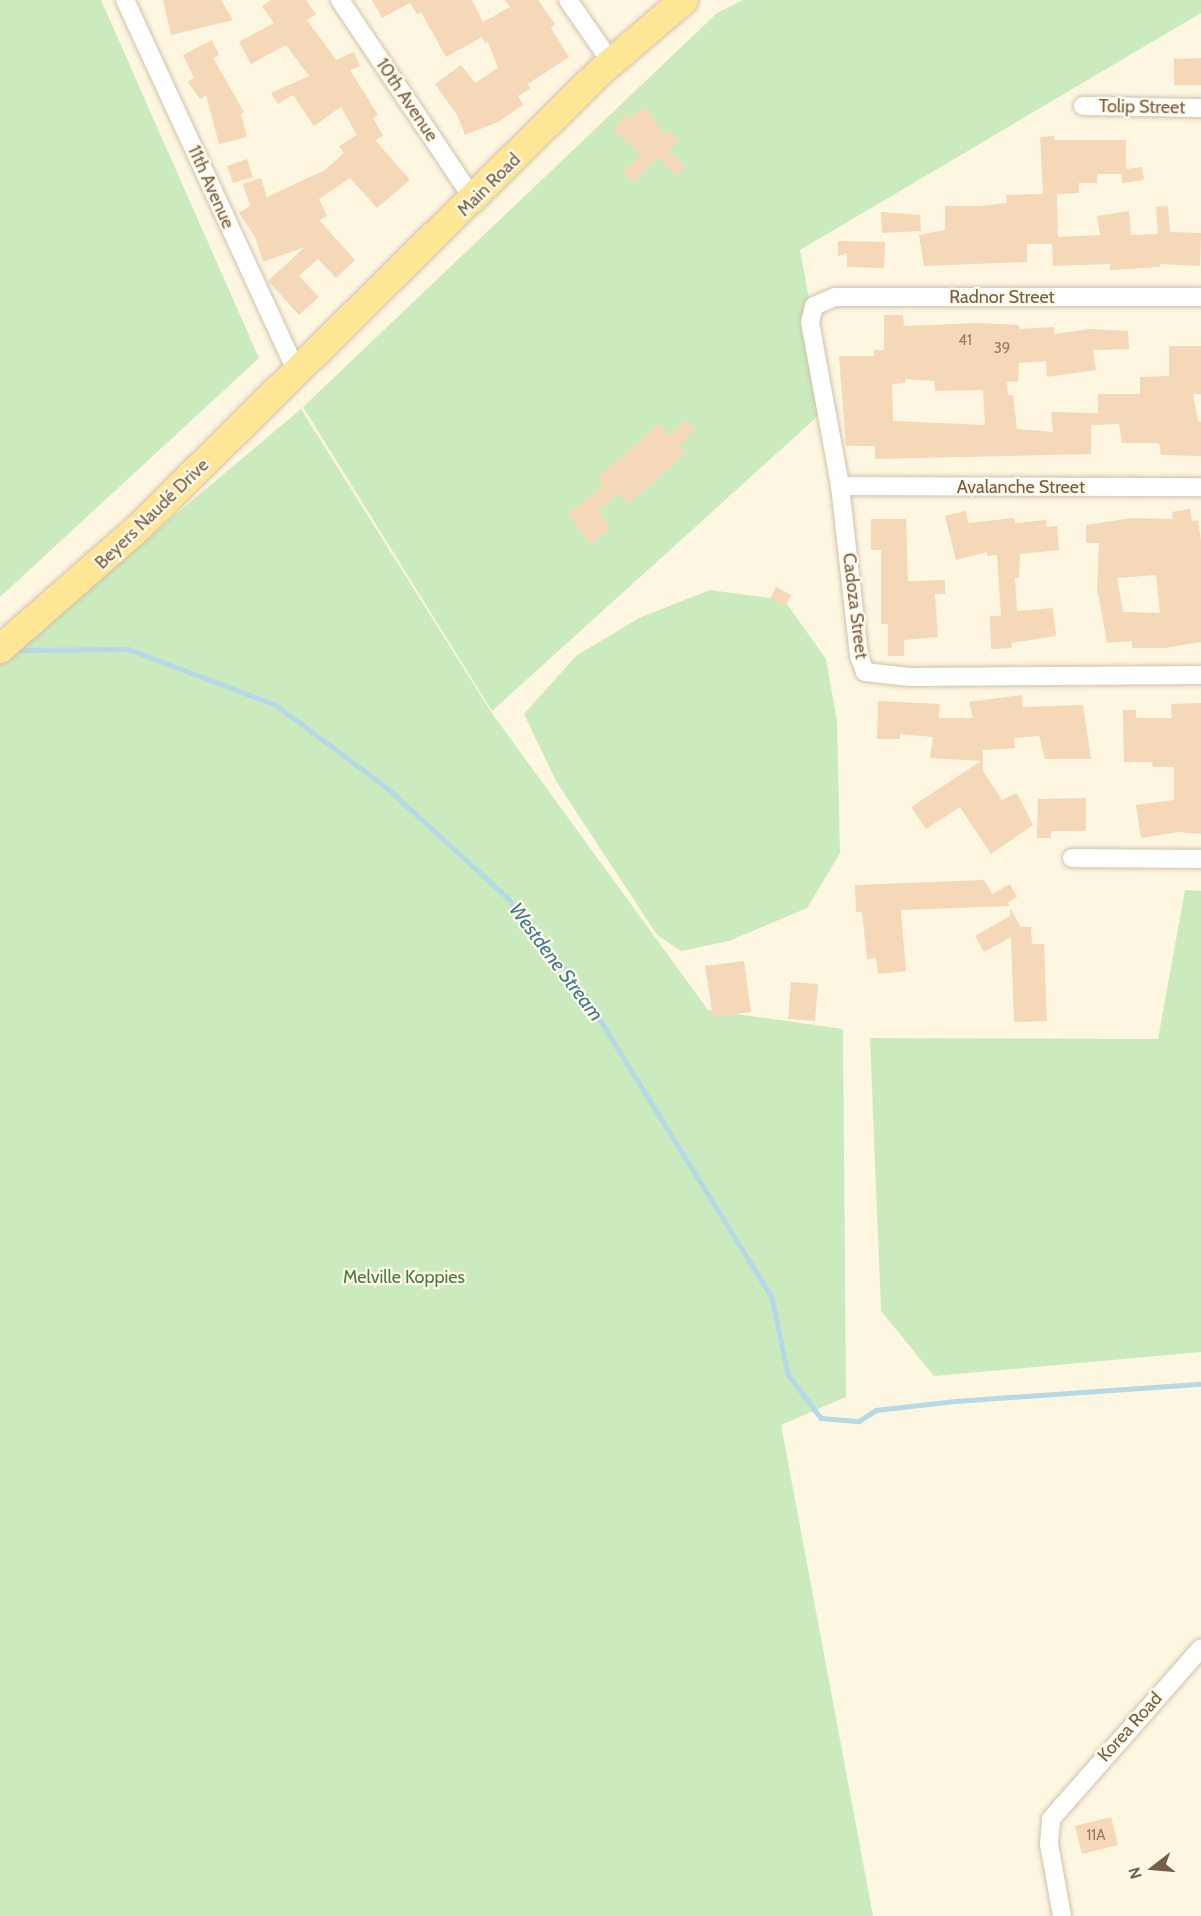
<!DOCTYPE html>
<html>
<head>
<meta charset="utf-8">
<style>
	body { margin:0 }
	#map { position:relative; width:1201px; height:1916px; overflow:hidden; background:#fdf6e1; font-family:Cabin,sans-serif }
	div>[style] { position:absolute }
	[style*='--x'] { left:calc(var(--x)*1px); top:calc(var(--y)*1px); width:calc(var(--w)*1px); rotate:calc(var(--a)*1deg) }
	.green>* { inset:0; background:#cbebbf }
	.stream>* { height:4.5px; margin:-2.25px; padding:0 2.25px; transform-origin:2.25px; border-radius:2.25px; background:#b5d9e7 }
	.building>* { inset:0; background:#f4d8b7 }
	.roads { filter:drop-shadow(0 0 2px #d1c1aa) drop-shadow(0 0 2px #d1c1aa) }
	.minor>* { height:18px; margin:-9px; padding:0 9px; transform-origin:9px; border-radius:9px; background:#fff }
	.primary>* { height:28px; margin:-14px; padding:0 14px; transform-origin:14px; border-radius:14px; background:#ffe696 }
	span { translate:-50% -50%; white-space:nowrap; text-align:center; line-height:1.15; -webkit-text-stroke:4.5px #fff9e8; paint-order:stroke }
	.number-label { font-size:15px; color:#957c63 }
	.number-label span { -webkit-text-stroke-width:0 }
	.street-label { font-size:18px; color:#755e47 }
	.park-label { font-size:18px; color:#487c3e }
	.water-label { font-size:20px; color:#427992; font-style:italic }
	.north { position:absolute; left:1123px; top:1838px; width:60px; height:60px; -webkit-text-stroke:4px #fff9e8; paint-order:stroke; rotate:254deg; font-size:16px; font-weight:700; line-height:24px; text-align:center; color:#755e47 }
	.north::after { content:''; display:block; margin:auto; width:21px; height:27px; background:#755e47; clip-path:polygon(50% 0,100% 100%,50% 72%,0 100%) }
</style>
</head>
<body>
<div id="map">
	<div class="green">
		<i style="clip-path:polygon(0 0,101px 0,259px 358px,0 597px)"></i>
		<i style="clip-path:polygon(743px 0,1201px 0,1201px 13px,800px 250px,829px 406px,492px 711px,303px 407px,717px 13px)"></i>
		<i style="clip-path:polygon(301px 409px,491px 712px,708px 1010px,843px 1029px,846px 1397px,781px 1425px,873px 1916px,0 1916px,0 662px)"></i>
		<i style="clip-path:polygon(710px 590px,784px 600px,826px 659px,837px 721px,840px 853px,807px 908px,729px 941px,681px 951px,657px 935px,556px 781px,524px 714px,576px 656px,639px 618px)"></i>
		<i style="clip-path:polygon(1185px 890px,1201px 891px,1201px 1352px,934px 1376px,881px 1311px,870px 1038px,1158px 1039px)"></i>
	</div>
	<div class="stream">
		<i style="--x:19;--y:650;--w:109;--a:-0.5"></i>
		<i style="--x:128;--y:649;--w:158;--a:20.7"></i>
		<i style="--x:276;--y:705;--w:137;--a:36.7"></i>
		<i style="--x:386;--y:787;--w:164;--a:42.3"></i>
		<i style="--x:507;--y:897;--w:114;--a:51"></i>
		<i style="--x:579;--y:986;--w:366;--a:58.2"></i>
		<i style="--x:772;--y:1297;--w:79;--a:78.3"></i>
		<i style="--x:788;--y:1374;--w:55;--a:53.1"></i>
		<i style="--x:821;--y:1418;--w:38;--a:5"></i>
		<i style="--x:859;--y:1421;--w:20;--a:-33"></i>
		<i style="--x:876;--y:1410;--w:80;--a:-6.5"></i>
		<i style="--x:955;--y:1401;--w:247;--a:-4"></i>
	</div>
	<div class="building">
		<i style="clip-path:polygon(163px 0,221px 0,233px 20px,171px 35px)"></i>
		<i style="clip-path:polygon(271px 0,306px 0,316px 14px,307px 20px,336px 60px,354px 52px,360px 66px,350px 70px,378px 115px,373px 118px,383px 136px,375px 140px,410px 180px,377px 208px,350px 178px,319px 199px,327px 216px,319px 220px,355px 260px,336px 278px,318px 259px,299px 276px,319px 297px,299px 315px,268px 281px,305px 247px,263px 262px,255px 237px,239px 213px,250px 206px,243px 184px,261px 178px,267px 197px,325px 170px,344px 153px,339px 146px,357px 135px,341px 107px,314px 126px,293px 95px,278px 104px,271px 93px,309px 76px,286px 45px,251px 64px,239px 42px,274px 23px,262px 6px)"></i>
		<i style="clip-path:polygon(372px 0,472px 0,483px 22px,510px 7px,505px 0,538px 0,555px 24px,551px 28px,569px 57px,528px 84px,530px 89px,518px 96px,523px 105px,498px 122px,465px 135px,457px 115px,435px 84px,461px 65px,475px 83px,498px 68px,488px 42px,485px 43px,482px 37px,446px 57px,421px 12px,417px 14px,410px 3px,382px 18px)"></i>
		<i style="clip-path:polygon(212px 40px,219px 55px,213px 58px,244px 112px,241px 114px,247px 137px,219px 144px,206px 95px,200px 99px,188px 82px,194px 78px,183px 55px)"></i>
		<i style="clip-path:polygon(1201px 58px,1201px 85px,1174px 85px,1174px 59px)"></i>
		<i style="clip-path:polygon(644px 107px,664px 134px,668px 130px,678px 141px,668px 150px,685px 167px,676px 176px,658px 158px,632px 183px,622px 172px,641px 155px,613px 130px,625px 115px,629px 118px)"></i>
		<i style="clip-path:polygon(1054px 136px,1054px 140px,1126px 140px,1126px 169px,1142px 167px,1144px 180px,1122px 183px,1122px 174px,1097px 174px,1097px 183px,1079px 183px,1079px 193px,1057px 194px,1058px 237px,1100px 235px,1097px 216px,1129px 211px,1131px 235px,1158px 234px,1156px 207px,1168px 206px,1170px 232px,1201px 233px,1200px 266px,1160px 264px,1160px 267px,1110px 270px,1110px 264px,1053px 266px,1052px 244px,1027px 244px,1027px 262px,924px 266px,919px 235px,945px 230px,945px 206px,982px 206px,1007px 203px,1006px 195px,1043px 194px,1040px 137px)"></i>
		<i style="clip-path:polygon(247px 159px,253px 177px,233px 183px,227px 166px)"></i>
		<i style="clip-path:polygon(881px 212px,920px 215px,921px 231px,882px 233px)"></i>
		<i style="clip-path:polygon(838px 241px,885px 242px,884px 268px,847px 267px,847px 253px,838px 256px)"></i>
		<i style="clip-path:polygon(evenodd,884px 315px,903px 315px,904px 326px,980px 323px,1019px 325px,1019px 329px,1054px 327px,1054px 334px,1090px 329px,1128px 331px,1129px 349px,1093px 350px,1096px 370px,1047px 377px,1046px 361px,1019px 363px,1018px 381px,1007px 382px,1008px 395px,1013px 395px,1017px 429px,1053px 432px,1051px 412px,1098px 413px,1098px 394px,1140px 394px,1140px 377px,1169px 376px,1169px 346px,1201px 346px,1201px 394px,1193px 394px,1198px 422px,1201px 422px,1201px 456px,1161px 455px,1159px 443px,1122px 443px,1119px 424px,1091px 425px,1091px 454px,875px 459px,875px 446px,846px 446px,839px 356px,874px 356px,874px 350px,884px 350px,884px 315px,905px 379px,934px 381px,935px 391px,983px 390px,985px 425px,893px 421px,892px 384px,905px 383px,905px 379px)"></i>
		<i style="clip-path:polygon(686px 420px,695px 430px,678px 446px,685px 454px,628px 504px,618px 493px,598px 511px,611px 528px,590px 544px,568px 513px,604px 486px,597px 478px,659px 424px,669px 436px)"></i>
		<i style="clip-path:polygon(evenodd,1190px 509px,1192px 521px,1198px 520px,1201px 541px,1201px 642px,1165px 648px,1132px 648px,1132px 641px,1107px 643px,1097px 588px,1099px 543px,1086px 543px,1086px 525px,1132px 518px,1173px 519px,1172px 512px,1190px 509px,1156px 575px,1160px 613px,1123px 612px,1117px 578px,1156px 575px)"></i>
		<i style="clip-path:polygon(966px 511px,968px 523px,1014px 518px,1015px 523px,1046px 520px,1047px 527px,1057px 526px,1059px 550px,1020px 554px,1019px 578px,1015px 578px,1017px 611px,1053px 608px,1056px 636px,1011px 643px,1012px 648px,991px 649px,990px 616px,1001px 616px,997px 555px,987px 556px,987px 552px,956px 560px,945px 516px)"></i>
		<i style="clip-path:polygon(871px 519px,906px 519px,908px 581px,945px 580px,945px 594px,935px 594px,938px 637px,904px 640px,904px 656px,888px 656px,888px 624px,881px 624px,881px 550px,871px 550px)"></i>
		<i style="clip-path:polygon(776px 587px,791px 595px,785px 607px,770px 599px)"></i>
		<i style="clip-path:polygon(1022px 695px,1022px 707px,1083px 705px,1091px 759px,1045px 759px,1039px 736px,1014px 738px,1015px 748px,983px 750px,983px 771px,1002px 800px,1017px 793px,1033px 825px,991px 854px,960px 807px,926px 829px,911px 807px,981px 761px,930px 758px,933px 737px,900px 734px,900px 739px,877px 739px,878px 701px,940px 704px,939px 718px,973px 718px,969px 702px)"></i>
		<i style="clip-path:polygon(1201px 703px,1201px 834px,1178px 832px,1141px 838px,1136px 805px,1174px 800px,1174px 767px,1153px 767px,1152px 762px,1124px 762px,1123px 710px,1136px 710px,1136px 718px,1172px 718px,1171px 704px)"></i>
		<i style="clip-path:polygon(1086px 798px,1086px 831px,1051px 831px,1051px 838px,1037px 838px,1038px 799px)"></i>
		<i style="clip-path:polygon(984px 880px,992px 894px,1010px 884px,1017px 897px,1007px 903px,1010px 906px,901px 910px,906px 971px,878px 974px,876px 958px,867px 959px,862px 912px,856px 912px,855px 885px)"></i>
		<i style="clip-path:polygon(1010px 908px,1021px 927px,1031px 927px,1032px 944px,1044px 944px,1047px 1021px,1014px 1022px,1011px 937px,984px 952px,975px 936px,1010px 916px)"></i>
		<i style="clip-path:polygon(744px 961px,751px 1012px,713px 1017px,705px 966px)"></i>
		<i style="clip-path:polygon(791px 982px,818px 984px,815px 1021px,788px 1019px)"></i>
		<i style="clip-path:polygon(1111px 1817px,1118px 1845px,1082px 1854px,1075px 1826px)"></i>
	</div>
	<div class="roads">
		<div class="minor">
			<i style="--x:125;--y:0;--w:412;--a:65.2"></i>
			<i style="--x:340;--y:0;--w:241;--a:56.2"></i>
			<i style="--x:568;--y:0;--w:75;--a:55.3"></i>
			<i style="--x:1083;--y:106;--w:118;--a:1"></i>
			<i style="--x:1201;--y:297;--w:366;--a:180"></i>
			<i style="--x:835;--y:297;--w:23;--a:157"></i>
			<i style="--x:814;--y:306;--w:16;--a:104"></i>
			<i style="--x:810;--y:322;--w:167;--a:79.6"></i>
			<i style="--x:840;--y:486;--w:171;--a:83.6"></i>
			<i style="--x:859;--y:656;--w:17;--a:69"></i>
			<i style="--x:865;--y:672;--w:45;--a:6.3"></i>
			<i style="--x:910;--y:677;--w:291;--a:-0.4"></i>
			<i style="--x:840;--y:486;--w:361;--a:0.2"></i>
			<i style="--x:1072;--y:858;--w:129;--a:0.4"></i>
			<i style="--x:1062;--y:1916;--w:73;--a:-100.2"></i>
			<i style="--x:1049;--y:1844;--w:25;--a:-85"></i>
			<i style="--x:1051;--y:1819;--w:227;--a:-48.7"></i>
		</div>
		<div class="primary">
			<i style="--x:0;--y:649;--w:184;--a:-41.2"></i>
			<i style="--x:138;--y:528;--w:651;--a:-44.63"></i>
			<i style="--x:601;--y:71;--w:109;--a:-40.5"></i>
		</div>
	</div>
	<div class="number-label">
		<span style="left:965px;top:341px">41</span>
		<span style="left:1002px;top:349px">39</span>
		<span style="left:1096px;top:1836px">11A</span>
	</div>
	<div class="street-label">
		<span style="left:407px;top:100px;rotate:56deg">10th Avenue</span>
		<span style="left:1142px;top:107px;rotate:1deg">Tolip Street</span>
		<span style="left:489px;top:185px;rotate:-45deg">Main Road</span>
		<span style="left:211px;top:187px;rotate:66deg">11th Avenue</span>
		<span style="left:1002px;top:297px">Radnor Street</span>
		<span style="left:1021px;top:487px">Avalanche Street</span>
		<span style="left:152px;top:514px;rotate:-44deg">Beyers Naudé Drive</span>
		<span style="left:855px;top:606px;rotate:83deg">Cadoza Street</span>
		<span style="left:1130px;top:1727px;rotate:-48deg">Korea Road</span>
	</div>
	<div class="park-label">
		<span style="left:404px;top:1277px">Melville Koppies</span>
	</div>
	<div class="water-label">
		<span style="left:556px;top:962px;rotate:53deg">Westdene Stream</span>
	</div>
	<div class="north">N</div>
</div>
</body>
</html>
